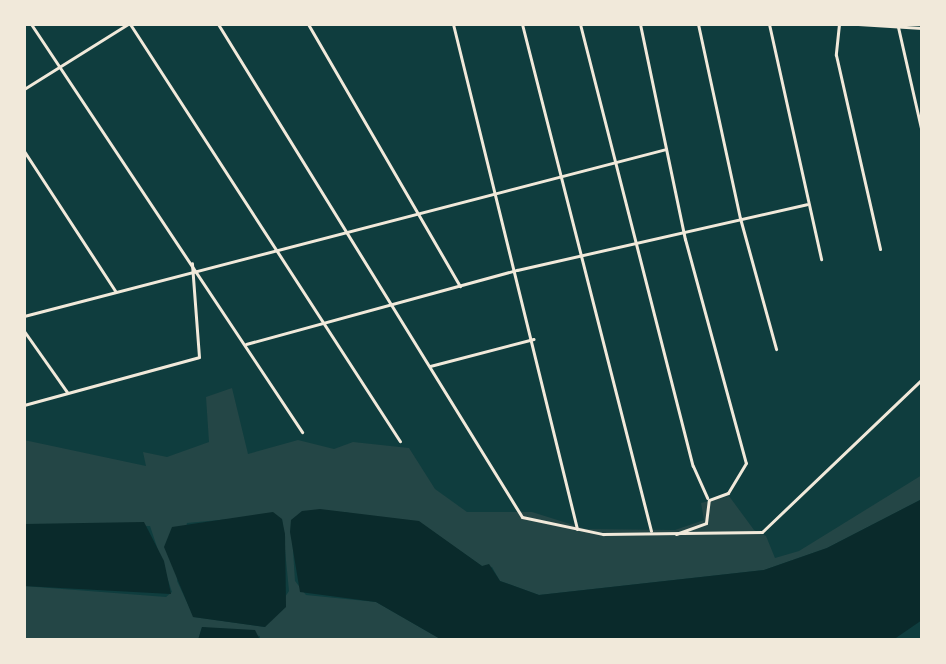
<!DOCTYPE html>
<html>
<head>
<meta charset="utf-8">
<style>
	body { margin:0 }
	#map { position:relative; width:946px; height:664px; overflow:hidden; background:#0f3d3e; font-family:"DejaVu Sans",sans-serif }
	div>[style] { position:absolute }
	[style*='--x'] { left:calc(var(--x)*1px); top:calc(var(--y)*1px); width:calc(var(--w)*1px); rotate:calc(var(--a)*1deg) }
	.green>* { inset:0; background:#244646 }
	.water>* { inset:0; background:#0a2a2b }
	.minor>* { height:3px; margin:-1.5px; padding:0 1.5px; transform-origin:1.5px; border-radius:1.5px; background:#f1e9da }
	.tertiary>* { height:3px; margin:-1.5px; padding:0 1.5px; transform-origin:1.5px; border-radius:1.5px; background:#f1e9da }
	span { translate:-50% -50%; white-space:nowrap; text-align:center; line-height:1.15; -webkit-text-stroke:7px #f1e9da; paint-order:stroke }
	.frame { position:absolute; inset:0; border:26px solid #f1e9da; pointer-events:none }
</style>
</head>
<body>
<div id="map">
	<div class="green">
		<i style="clip-path:polygon(evenodd,232px 388px,248px 454px,298px 440px,334px 449px,353px 442px,409px 448px,435px 489px,467px 512px,532px 512px,586px 529px,675px 530px,704px 520px,701px 503px,729px 496px,754px 530px,766px 536px,775px 558px,799px 551px,922px 475px,922px 499px,827px 548px,764px 570px,539px 595px,500px 581px,492px 567px,482px 566px,419px 522px,384px 521px,345px 512px,291px 520px,295px 581px,306px 595px,376px 602px,442px 640px,260px 640px,260px 636px,202px 627px,198px 640px,24px 640px,24px 586px,166px 597px,172px 592px,150px 526px,24px 524px,24px 440px,146px 466px,143px 452px,167px 457px,209px 442px,206px 397px,232px 388px,230px 519px,282px 519px,289px 591px,265px 627px,194px 617px,177px 581px,187px 523px,230px 519px)"></i>
	</div>
	<div class="water">
		<i style="clip-path:polygon(922px 499px,922px 620px,893px 640px,442px 640px,376px 602px,300px 592px,290px 532px,291px 520px,302px 511px,320px 509px,419px 521px,482px 566px,489px 564px,500px 581px,539px 595px,764px 570px,827px 548px)"></i>
		<i style="clip-path:polygon(273px 512px,282px 519px,285px 534px,286px 607px,265px 627px,193px 617px,164px 547px,172px 527px)"></i>
		<i style="clip-path:polygon(144px 522px,164px 561px,171px 594px,24px 586px,24px 524px)"></i>
		<i style="clip-path:polygon(202px 627px,255px 630px,260px 640px,198px 640px)"></i>
	</div>
	<div class="minor">
		<i style="--x:31;--y:24;--w:490;--a:56.4"></i>
		<i style="--x:130;--y:24;--w:497;--a:57.1"></i>
		<i style="--x:218;--y:24;--w:579;--a:58.34"></i>
		<i style="--x:522;--y:517;--w:83;--a:11.9"></i>
		<i style="--x:603;--y:534;--w:159;--a:-0.7"></i>
		<i style="--x:762;--y:532;--w:221;--a:-43.7"></i>
		<i style="--x:308;--y:24;--w:303;--a:59.9"></i>
		<i style="--x:453;--y:24;--w:520;--a:76.2"></i>
		<i style="--x:522;--y:24;--w:523;--a:75.72"></i>
		<i style="--x:580;--y:24;--w:456;--a:75.7"></i>
		<i style="--x:693;--y:466;--w:35;--a:66"></i>
		<i style="--x:640;--y:24;--w:220;--a:78.2"></i>
		<i style="--x:685;--y:239;--w:232;--a:74.8"></i>
		<i style="--x:746;--y:463;--w:35;--a:121"></i>
		<i style="--x:728;--y:493;--w:20;--a:160"></i>
		<i style="--x:698;--y:24;--w:198;--a:77.8"></i>
		<i style="--x:740;--y:218;--w:136;--a:74.6"></i>
		<i style="--x:769;--y:24;--w:241;--a:77.5"></i>
		<i style="--x:839;--y:24;--w:31;--a:96"></i>
		<i style="--x:836;--y:55;--w:199;--a:77.2"></i>
		<i style="--x:898;--y:27;--w:109;--a:77.2"></i>
		<i style="--x:24;--y:89;--w:123;--a:-32"></i>
		<i style="--x:24;--y:151;--w:168;--a:56.9"></i>
		<i style="--x:24;--y:316;--w:663;--a:-14.58"></i>
		<i style="--x:24;--y:331;--w:75;--a:54.8"></i>
		<i style="--x:246;--y:344;--w:281;--a:-15.3"></i>
		<i style="--x:517;--y:270;--w:297;--a:-12.8"></i>
		<i style="--x:430;--y:366;--w:107;--a:-14.6"></i>
		<i style="--x:24;--y:405;--w:181;--a:-15.3"></i>
		<i style="--x:199;--y:357;--w:94;--a:-94.3"></i>
		<i style="--x:676;--y:534;--w:32;--a:-20"></i>
		<i style="--x:706;--y:523;--w:23;--a:-83"></i>
	</div>
	<div class="tertiary">
		<i style="--x:858;--y:24;--w:64;--a:3.6"></i>
	</div>
	<div class="frame"></div>
</div>
</body>
</html>
